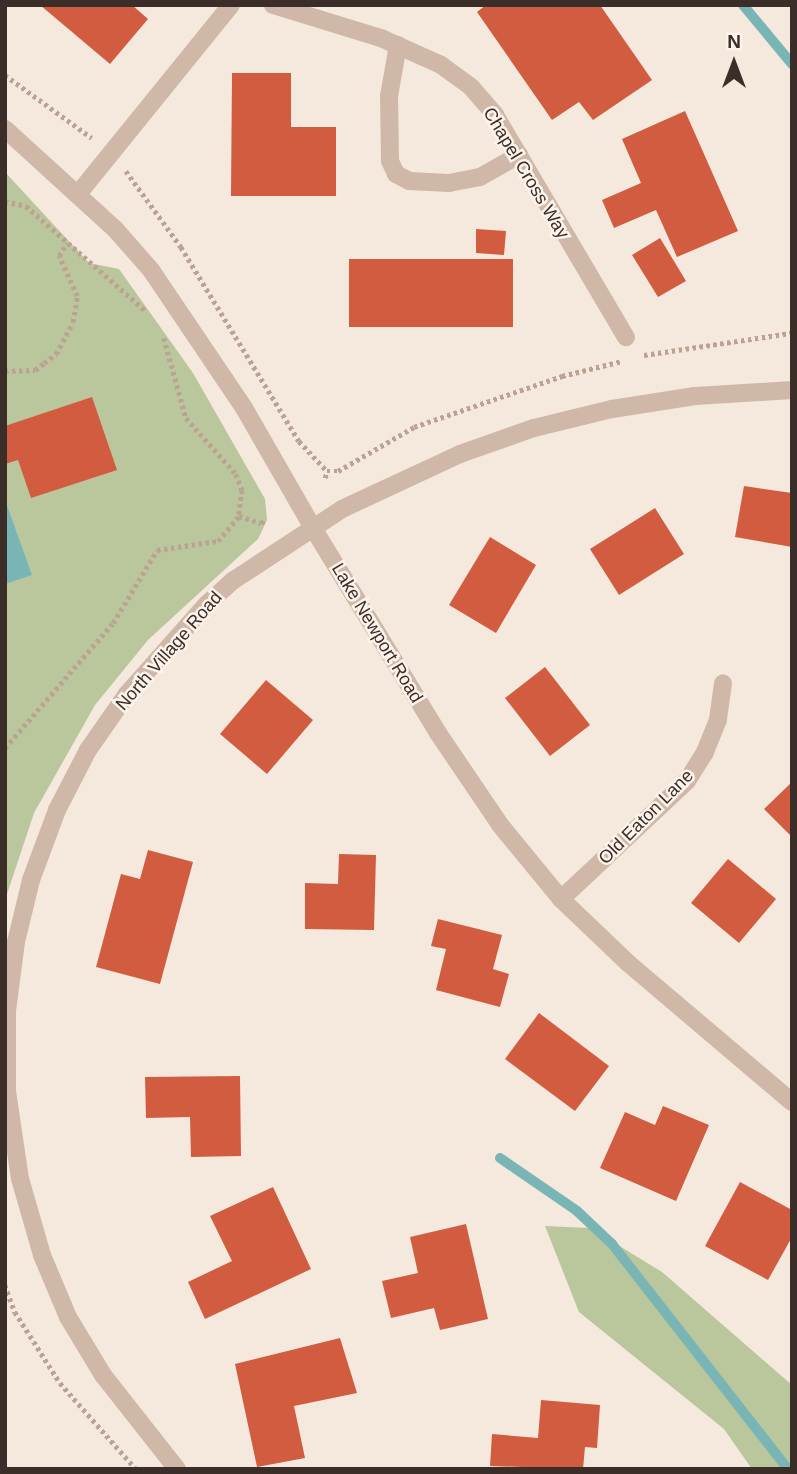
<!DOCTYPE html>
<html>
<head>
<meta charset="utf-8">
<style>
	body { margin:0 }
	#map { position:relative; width:797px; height:1474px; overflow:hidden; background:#f5e9de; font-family:Helvetica,sans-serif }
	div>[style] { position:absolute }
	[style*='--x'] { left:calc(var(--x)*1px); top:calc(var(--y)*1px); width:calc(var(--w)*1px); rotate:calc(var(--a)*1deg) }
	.green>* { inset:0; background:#bac69c }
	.water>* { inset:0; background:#7ab5b5 }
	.stream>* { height:10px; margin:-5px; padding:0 5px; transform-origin:5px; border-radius:5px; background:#7ab5b5 }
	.building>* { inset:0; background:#d15c40 }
	.path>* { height:4.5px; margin-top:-2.25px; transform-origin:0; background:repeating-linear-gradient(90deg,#bba292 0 3.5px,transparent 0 7px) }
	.minor>* { height:18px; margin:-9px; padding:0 9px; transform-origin:9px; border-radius:9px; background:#cfb8a8 }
	.tertiary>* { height:18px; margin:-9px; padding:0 9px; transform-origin:9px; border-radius:9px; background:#cfb8a8 }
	span { translate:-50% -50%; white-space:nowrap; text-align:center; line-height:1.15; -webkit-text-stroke:5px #fcf3eb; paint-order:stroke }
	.street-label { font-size:18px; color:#3b2e29 }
	.frame { position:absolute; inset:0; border:7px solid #3b2e29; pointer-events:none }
	.north { position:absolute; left:699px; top:28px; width:70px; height:70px; -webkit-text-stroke:5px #fcf3eb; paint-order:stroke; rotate:0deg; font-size:19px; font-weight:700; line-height:28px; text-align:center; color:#3b2e29 }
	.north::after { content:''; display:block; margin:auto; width:24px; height:32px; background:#3b2e29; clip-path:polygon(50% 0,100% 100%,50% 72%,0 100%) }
</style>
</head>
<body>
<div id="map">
	<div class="green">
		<i style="clip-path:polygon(5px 172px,89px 263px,119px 269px,193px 373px,265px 499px,267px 520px,258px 539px,148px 640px,95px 705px,34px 813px,5px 900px)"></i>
		<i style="clip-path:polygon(545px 1226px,590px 1228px,662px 1272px,792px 1385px,792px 1469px,752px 1469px,724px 1429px,579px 1312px)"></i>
	</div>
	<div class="water">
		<i style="clip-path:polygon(5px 500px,32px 575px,5px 584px)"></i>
	</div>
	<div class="stream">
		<i style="--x:743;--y:5;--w:77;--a:50.3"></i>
		<i style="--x:500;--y:1158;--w:93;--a:34.5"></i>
		<i style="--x:577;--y:1211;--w:48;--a:43.3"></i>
		<i style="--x:612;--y:1244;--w:286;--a:52"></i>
	</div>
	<div class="building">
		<i style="clip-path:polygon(40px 5px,132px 5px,148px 19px,110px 64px)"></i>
		<i style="clip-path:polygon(486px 5px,600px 5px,652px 80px,593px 120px,579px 102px,552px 120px,477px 12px)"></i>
		<i style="clip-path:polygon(232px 73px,291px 73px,291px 127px,336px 127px,336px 196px,231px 196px)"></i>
		<i style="clip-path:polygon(685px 111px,738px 231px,677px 257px,656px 210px,614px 228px,602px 200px,641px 183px,622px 139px)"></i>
		<i style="clip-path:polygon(476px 229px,506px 231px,504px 255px,476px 253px)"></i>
		<i style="clip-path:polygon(660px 238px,686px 281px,658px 297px,632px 255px)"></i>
		<i style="clip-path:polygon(349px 259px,513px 259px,513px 327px,349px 327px)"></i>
		<i style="clip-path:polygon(92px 397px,117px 470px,31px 498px,18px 460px,5px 464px,5px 426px)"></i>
		<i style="clip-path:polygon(744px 486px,792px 493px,792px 547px,735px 537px)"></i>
		<i style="clip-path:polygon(655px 508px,684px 554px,619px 595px,590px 549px)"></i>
		<i style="clip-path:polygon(490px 537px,536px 565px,496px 633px,449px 605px)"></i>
		<i style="clip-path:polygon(545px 667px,590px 725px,550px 756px,505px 698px)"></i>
		<i style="clip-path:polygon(266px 680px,313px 720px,267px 774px,220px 734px)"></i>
		<i style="clip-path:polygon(792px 782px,792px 837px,764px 809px)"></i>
		<i style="clip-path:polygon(148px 850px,193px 862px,160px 984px,96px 967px,121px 874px,140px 879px)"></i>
		<i style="clip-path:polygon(339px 854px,376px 855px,374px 930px,305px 929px,305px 883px,338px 884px)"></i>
		<i style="clip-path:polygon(728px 859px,776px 899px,739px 943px,691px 903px)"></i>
		<i style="clip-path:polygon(438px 919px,502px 935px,493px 969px,509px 974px,500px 1007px,436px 990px,446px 949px,431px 946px)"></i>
		<i style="clip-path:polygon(539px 1013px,609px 1066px,575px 1111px,505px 1059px)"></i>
		<i style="clip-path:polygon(240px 1076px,241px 1156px,191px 1157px,190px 1117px,146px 1118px,145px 1077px)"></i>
		<i style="clip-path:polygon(663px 1106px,709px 1125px,676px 1201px,600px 1168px,625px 1112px,655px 1125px)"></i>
		<i style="clip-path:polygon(740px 1182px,792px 1210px,792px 1237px,768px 1280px,705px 1246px)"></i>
		<i style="clip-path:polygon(273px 1187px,311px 1269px,205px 1319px,188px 1282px,232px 1261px,210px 1216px)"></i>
		<i style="clip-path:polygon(466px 1224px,488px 1319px,440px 1330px,434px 1308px,391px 1318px,382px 1281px,418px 1273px,410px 1237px)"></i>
		<i style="clip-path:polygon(340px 1338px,357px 1393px,294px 1406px,305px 1458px,257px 1467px,235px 1364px)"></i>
		<i style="clip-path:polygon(541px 1400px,600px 1405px,597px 1448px,585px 1447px,583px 1469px,490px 1466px,492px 1434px,538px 1438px)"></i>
	</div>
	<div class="path">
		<i style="--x:5;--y:75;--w:107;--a:35.9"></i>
		<i style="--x:126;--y:171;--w:94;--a:54.1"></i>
		<i style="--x:181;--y:247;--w:227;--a:58.7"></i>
		<i style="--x:299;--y:441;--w:41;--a:47"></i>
		<i style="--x:5;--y:201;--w:22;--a:13"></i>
		<i style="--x:26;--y:206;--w:158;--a:41.2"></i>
		<i style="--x:164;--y:338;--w:83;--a:74.6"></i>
		<i style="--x:186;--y:418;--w:75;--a:48.2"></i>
		<i style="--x:236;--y:474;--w:17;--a:69"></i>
		<i style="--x:242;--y:490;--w:26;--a:97"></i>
		<i style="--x:644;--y:355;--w:150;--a:-8.5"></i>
		<i style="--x:5;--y:371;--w:30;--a:-2"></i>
		<i style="--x:35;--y:370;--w:11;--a:-38"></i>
		<i style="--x:44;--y:363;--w:15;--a:-37"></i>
		<i style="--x:56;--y:354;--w:36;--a:-62"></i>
		<i style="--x:73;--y:322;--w:26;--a:-81"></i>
		<i style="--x:77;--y:296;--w:44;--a:-114.2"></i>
		<i style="--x:59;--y:256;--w:15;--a:-58"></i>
		<i style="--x:325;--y:478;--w:7;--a:-74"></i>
		<i style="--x:327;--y:471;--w:11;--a:0"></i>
		<i style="--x:338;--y:471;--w:88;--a:-30.1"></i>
		<i style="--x:414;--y:427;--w:157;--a:-19"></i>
		<i style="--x:562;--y:376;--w:62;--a:-14"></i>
		<i style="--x:5;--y:748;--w:165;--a:-49.2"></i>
		<i style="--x:113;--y:623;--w:85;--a:-58.9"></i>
		<i style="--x:157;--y:550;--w:62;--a:-8.4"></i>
		<i style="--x:218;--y:541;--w:33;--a:-50"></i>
		<i style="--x:239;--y:516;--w:23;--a:18"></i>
		<i style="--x:261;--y:523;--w:6;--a:-31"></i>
		<i style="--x:5;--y:1285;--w:29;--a:70"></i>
		<i style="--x:15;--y:1312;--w:84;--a:57.6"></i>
		<i style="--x:60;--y:1383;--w:115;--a:48.5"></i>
	</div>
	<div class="minor">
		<i style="--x:273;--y:5;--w:113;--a:17"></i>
		<i style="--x:381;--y:38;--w:66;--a:24.2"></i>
		<i style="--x:441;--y:65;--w:37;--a:36"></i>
		<i style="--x:471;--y:87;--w:37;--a:49"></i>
		<i style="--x:495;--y:115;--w:258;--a:59.5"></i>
		<i style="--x:398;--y:45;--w:52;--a:100"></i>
		<i style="--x:389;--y:96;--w:65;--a:89.1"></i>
		<i style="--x:390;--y:161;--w:14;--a:65"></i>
		<i style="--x:396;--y:174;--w:15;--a:28"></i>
		<i style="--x:409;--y:181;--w:40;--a:2.9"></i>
		<i style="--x:449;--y:183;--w:32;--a:-11"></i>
		<i style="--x:480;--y:177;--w:45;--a:-29.4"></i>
		<i style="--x:78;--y:194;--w:243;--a:-51"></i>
		<i style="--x:313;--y:528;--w:240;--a:58.6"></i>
		<i style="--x:438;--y:733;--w:112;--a:55.9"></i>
		<i style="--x:501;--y:826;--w:94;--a:50.6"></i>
		<i style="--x:561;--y:899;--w:93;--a:43.7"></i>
		<i style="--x:628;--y:963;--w:215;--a:40.3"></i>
		<i style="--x:561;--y:899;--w:173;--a:-43.1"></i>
		<i style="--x:687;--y:781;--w:34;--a:-58"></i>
		<i style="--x:705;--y:752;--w:35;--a:-68"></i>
		<i style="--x:718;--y:719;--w:36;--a:-82"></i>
	</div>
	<div class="tertiary">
		<i style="--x:5;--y:129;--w:149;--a:42.3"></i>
		<i style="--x:115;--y:229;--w:55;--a:48.7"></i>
		<i style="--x:151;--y:270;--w:166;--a:56"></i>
		<i style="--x:244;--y:408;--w:138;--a:60.1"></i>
		<i style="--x:177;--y:1469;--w:120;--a:-128.2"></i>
		<i style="--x:103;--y:1375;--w:68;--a:-121.1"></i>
		<i style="--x:68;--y:1317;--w:67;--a:-112.8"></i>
		<i style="--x:42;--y:1255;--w:79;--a:-106.1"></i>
		<i style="--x:20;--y:1179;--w:89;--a:-98.4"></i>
		<i style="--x:7;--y:1091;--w:80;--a:-90"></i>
		<i style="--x:7;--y:1011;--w:70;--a:-82.6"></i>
		<i style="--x:16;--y:942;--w:64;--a:-76.4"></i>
		<i style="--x:31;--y:880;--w:75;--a:-69.6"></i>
		<i style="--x:57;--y:810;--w:68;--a:-62.7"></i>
		<i style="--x:88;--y:750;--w:68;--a:-55.1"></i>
		<i style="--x:127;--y:694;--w:120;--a:-48.4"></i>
		<i style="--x:207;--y:604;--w:36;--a:-42"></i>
		<i style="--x:234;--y:580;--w:129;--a:-33.3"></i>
		<i style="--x:342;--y:509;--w:130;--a:-25"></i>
		<i style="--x:460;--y:454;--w:78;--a:-19.4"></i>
		<i style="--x:534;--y:428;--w:80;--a:-13.7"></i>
		<i style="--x:612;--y:409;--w:84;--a:-8.9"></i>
		<i style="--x:695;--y:396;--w:97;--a:-3.5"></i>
	</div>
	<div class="street-label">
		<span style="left:526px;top:173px;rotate:59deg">Chapel Cross Way</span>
		<span style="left:377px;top:633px;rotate:59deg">Lake Newport Road</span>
		<span style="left:169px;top:651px;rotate:-49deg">North Village Road</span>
		<span style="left:646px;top:817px;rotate:-45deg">Old Eaton Lane</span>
	</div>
	<div class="frame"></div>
	<div class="north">N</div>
</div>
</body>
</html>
